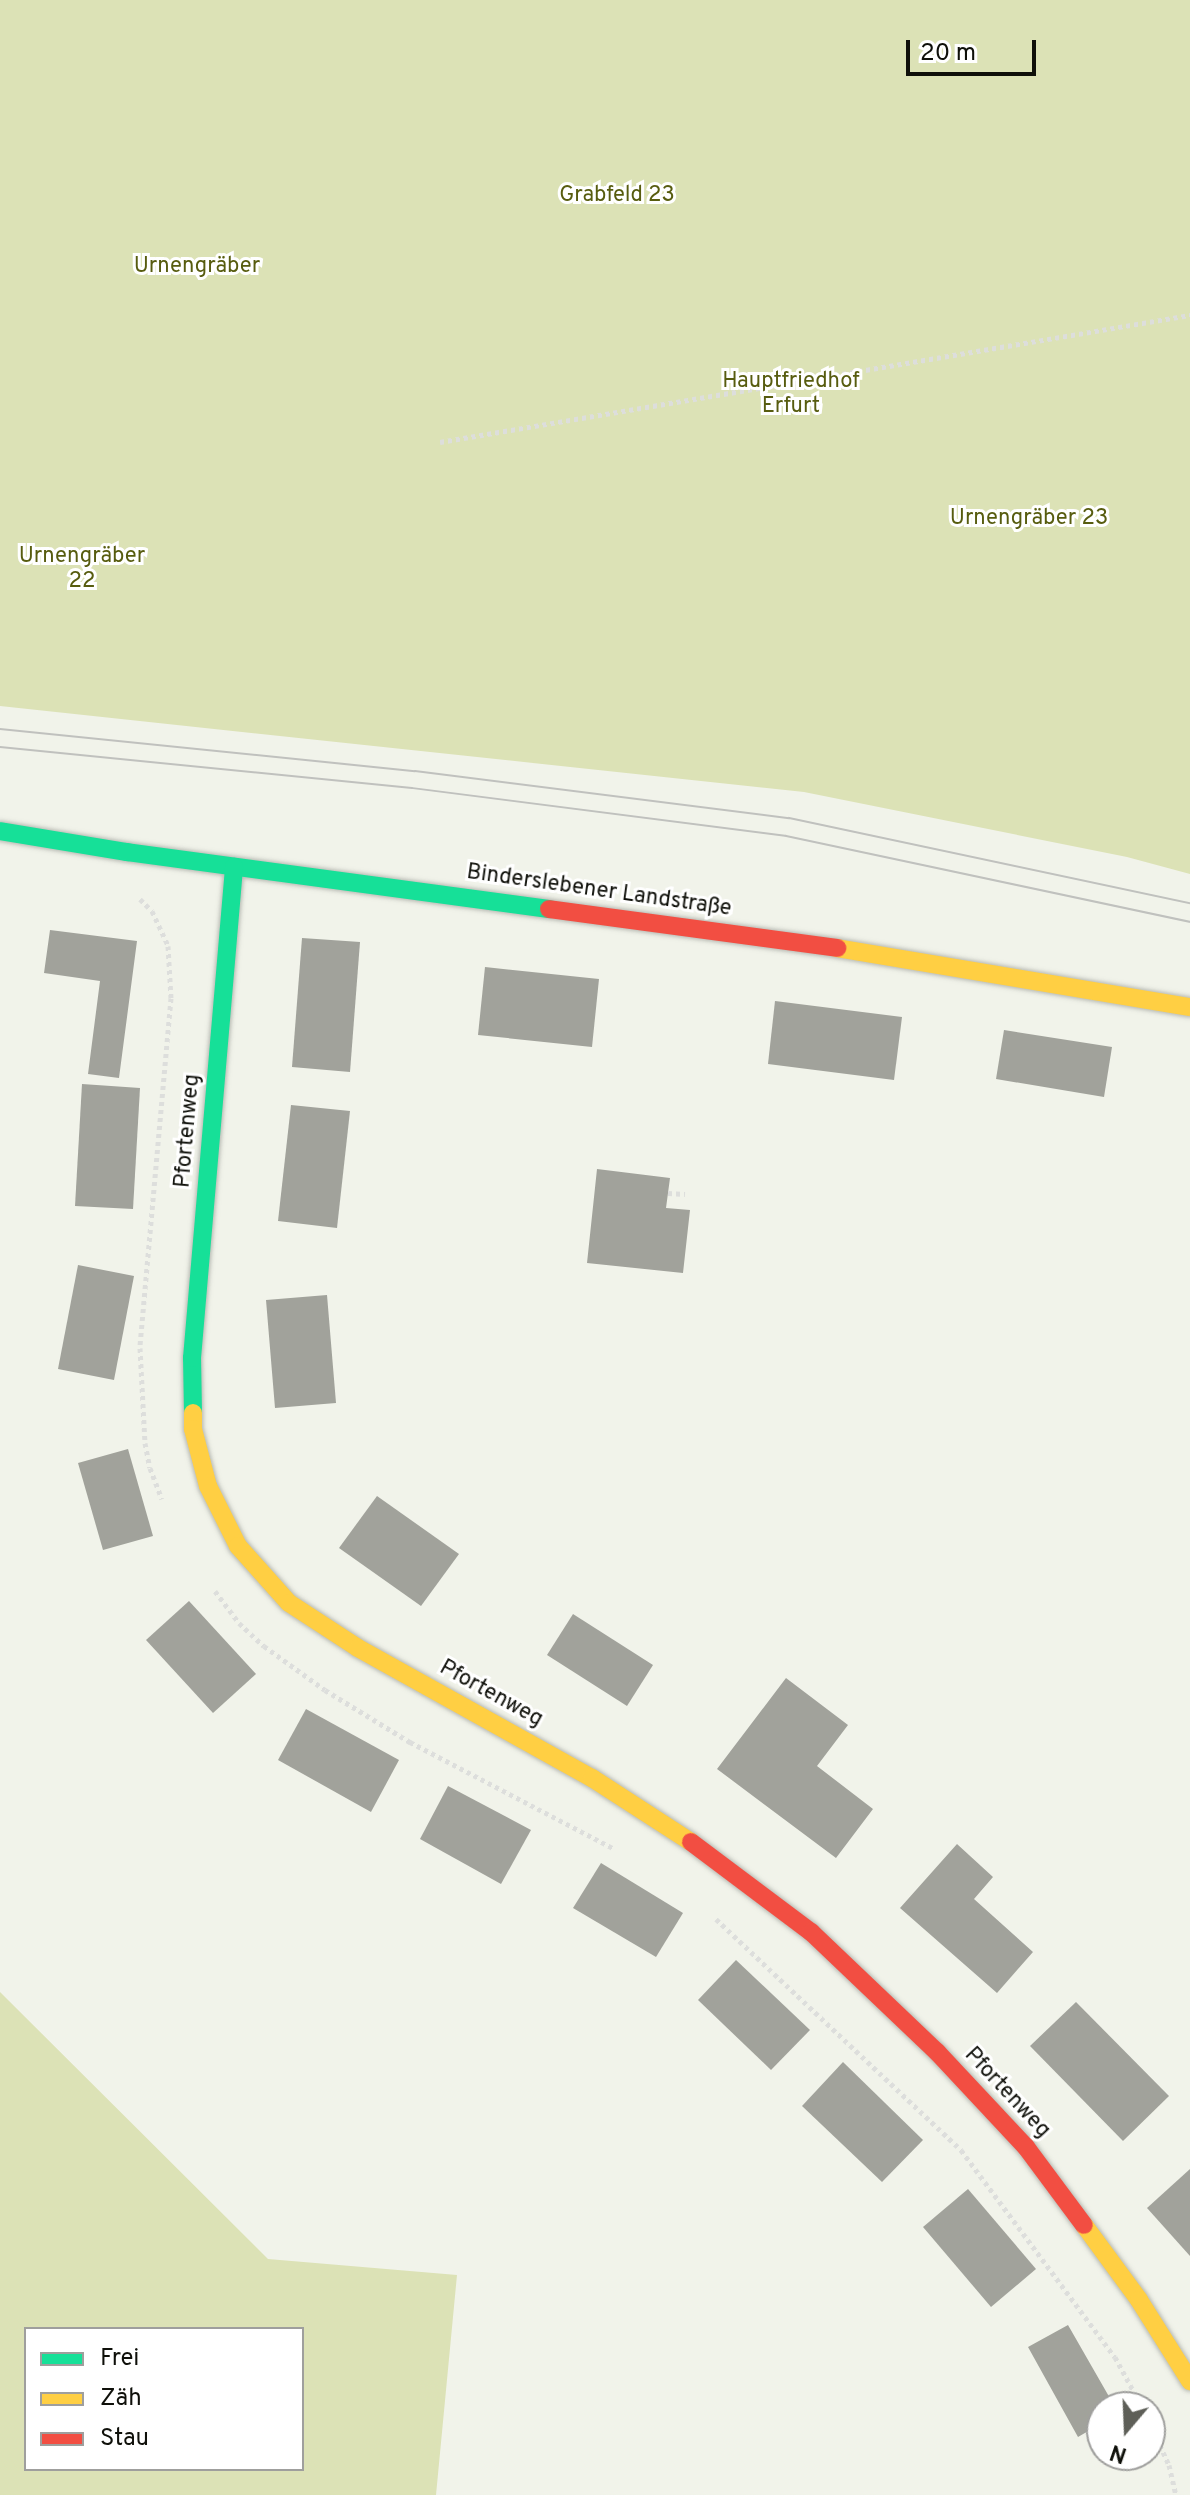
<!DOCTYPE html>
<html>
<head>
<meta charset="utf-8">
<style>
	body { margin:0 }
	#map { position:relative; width:1190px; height:2495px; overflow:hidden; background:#f1f3ea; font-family:Overpass,sans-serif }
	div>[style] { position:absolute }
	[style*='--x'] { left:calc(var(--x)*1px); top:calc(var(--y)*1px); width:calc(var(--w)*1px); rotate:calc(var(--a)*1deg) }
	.green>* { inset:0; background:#dce2b6 }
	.building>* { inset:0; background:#a1a29b }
	.path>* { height:5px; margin-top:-2.5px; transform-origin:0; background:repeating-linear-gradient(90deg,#dddedc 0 4px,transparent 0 8px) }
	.roads { filter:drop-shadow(0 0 2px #b9bbb4) drop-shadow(0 0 2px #b9bbb4) }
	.fast>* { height:18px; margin:-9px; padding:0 9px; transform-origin:9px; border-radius:9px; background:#16e098 }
	.slow>* { height:18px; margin:-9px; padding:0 9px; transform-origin:9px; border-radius:9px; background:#ffcf43 }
	.jam>* { height:18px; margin:-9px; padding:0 9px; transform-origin:9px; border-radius:9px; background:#f24e42 }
	.tram>* { height:2px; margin:-1px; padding:0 1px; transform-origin:1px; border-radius:1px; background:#c0c1be }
	span { translate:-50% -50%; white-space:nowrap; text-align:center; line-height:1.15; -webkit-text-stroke:6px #fff; paint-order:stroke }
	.park-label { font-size:22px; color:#575c0f }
	.street-label { font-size:22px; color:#0f100a }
	.legend { position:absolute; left:24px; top:2327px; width:280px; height:144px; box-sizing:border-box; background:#fff; border:2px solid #9f9f9d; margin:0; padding:10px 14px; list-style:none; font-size:24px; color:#0f100a }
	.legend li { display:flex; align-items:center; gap:16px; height:40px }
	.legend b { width:40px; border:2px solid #9f9f9d }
	.north { position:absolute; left:1086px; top:2391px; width:80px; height:80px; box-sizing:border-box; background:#fff; border:2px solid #9f9f9d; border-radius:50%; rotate:199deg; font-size:22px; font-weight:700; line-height:32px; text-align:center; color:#0f100a }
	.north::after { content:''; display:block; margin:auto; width:28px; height:36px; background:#5e5f58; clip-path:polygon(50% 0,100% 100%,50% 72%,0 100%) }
	.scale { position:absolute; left:906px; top:40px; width:130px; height:36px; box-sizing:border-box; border:4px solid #0f100a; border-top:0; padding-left:10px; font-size:24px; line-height:28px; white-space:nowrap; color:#0f100a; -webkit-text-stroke:6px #fff; paint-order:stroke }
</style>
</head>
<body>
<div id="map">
	<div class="green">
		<i style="clip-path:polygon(0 0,1190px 0,1190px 874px,1127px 857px,804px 792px,0 706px)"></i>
		<i style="clip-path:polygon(evenodd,0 1992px,268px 2259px,457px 2275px,436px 2495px,0 2495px,0 1992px,26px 2329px,302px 2329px,302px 2469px,26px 2469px,26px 2329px)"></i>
	</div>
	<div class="building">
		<i style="clip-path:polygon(50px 930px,137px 941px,119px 1078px,88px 1074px,100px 981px,44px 973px)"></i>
		<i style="clip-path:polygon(302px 938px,360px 942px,350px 1072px,292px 1067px)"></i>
		<i style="clip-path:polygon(485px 967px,599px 979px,592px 1047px,478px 1035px)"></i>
		<i style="clip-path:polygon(775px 1001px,902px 1017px,894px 1080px,768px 1064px)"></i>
		<i style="clip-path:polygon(1004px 1030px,1112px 1047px,1104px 1097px,996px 1079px)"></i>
		<i style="clip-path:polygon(82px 1084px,140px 1088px,133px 1209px,75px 1206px)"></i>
		<i style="clip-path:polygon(291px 1105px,350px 1111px,337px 1228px,278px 1221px)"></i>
		<i style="clip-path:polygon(597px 1169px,670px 1178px,666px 1208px,690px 1210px,683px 1273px,587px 1263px)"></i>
		<i style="clip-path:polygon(78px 1265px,134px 1276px,114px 1380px,58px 1369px)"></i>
		<i style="clip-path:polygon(327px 1295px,336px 1403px,275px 1408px,266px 1300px)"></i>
		<i style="clip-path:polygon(128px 1449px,153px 1536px,103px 1550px,78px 1463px)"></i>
		<i style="clip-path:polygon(377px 1496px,459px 1554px,421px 1606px,339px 1548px)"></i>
		<i style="clip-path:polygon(189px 1601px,256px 1674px,213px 1713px,146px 1640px)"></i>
		<i style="clip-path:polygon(573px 1614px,653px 1665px,627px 1706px,547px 1655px)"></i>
		<i style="clip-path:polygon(786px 1678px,848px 1725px,817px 1766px,873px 1809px,836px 1858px,717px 1769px)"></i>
		<i style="clip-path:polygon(306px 1709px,399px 1760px,371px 1812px,278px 1760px)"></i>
		<i style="clip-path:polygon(448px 1786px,531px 1830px,501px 1884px,420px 1839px)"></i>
		<i style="clip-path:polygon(957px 1844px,993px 1877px,974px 1899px,1033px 1952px,997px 1993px,900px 1908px)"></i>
		<i style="clip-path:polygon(601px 1863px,683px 1913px,656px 1957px,573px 1908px)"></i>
		<i style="clip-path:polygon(736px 1960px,810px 2030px,771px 2070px,698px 2000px)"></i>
		<i style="clip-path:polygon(1076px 2002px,1169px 2096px,1123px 2141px,1030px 2046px)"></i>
		<i style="clip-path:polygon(843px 2062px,923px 2140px,882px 2182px,802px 2106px)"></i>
		<i style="clip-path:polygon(1190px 2169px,1190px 2256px,1147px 2208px)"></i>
		<i style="clip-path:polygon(968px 2189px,1036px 2269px,991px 2307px,923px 2227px)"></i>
		<i style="clip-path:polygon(1068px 2325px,1115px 2407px,1102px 2407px,1102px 2423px,1078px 2437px,1028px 2347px)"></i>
	</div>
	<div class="path">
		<i style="--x:440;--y:442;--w:761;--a:-9.61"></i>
		<i style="--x:140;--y:899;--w:17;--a:45"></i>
		<i style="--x:152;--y:911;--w:38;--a:65"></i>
		<i style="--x:168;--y:946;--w:52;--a:86.7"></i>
		<i style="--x:171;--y:998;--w:351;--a:95.1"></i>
		<i style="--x:140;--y:1348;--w:95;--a:87"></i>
		<i style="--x:145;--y:1443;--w:25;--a:79"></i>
		<i style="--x:150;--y:1468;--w:33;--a:69"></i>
		<i style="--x:668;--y:1193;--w:17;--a:3"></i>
		<i style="--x:215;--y:1591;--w:40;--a:53"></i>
		<i style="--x:239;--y:1623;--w:34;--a:43"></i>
		<i style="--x:264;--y:1646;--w:75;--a:35.8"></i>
		<i style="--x:325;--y:1690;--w:100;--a:31.5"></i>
		<i style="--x:410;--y:1742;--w:229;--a:27.6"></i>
		<i style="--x:716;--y:1919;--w:337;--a:43.3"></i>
		<i style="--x:961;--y:2150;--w:258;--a:53.4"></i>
		<i style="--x:1115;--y:2357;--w:57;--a:61.6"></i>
		<i style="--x:1150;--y:2423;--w:46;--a:65.7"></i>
		<i style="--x:1169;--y:2465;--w:31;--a:77"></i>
	</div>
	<div class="roads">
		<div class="fast">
			<i style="--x:0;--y:831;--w:129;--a:9.4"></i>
			<i style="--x:127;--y:852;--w:426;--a:7.7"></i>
			<i style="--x:193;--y:1413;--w:55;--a:-91"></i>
			<i style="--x:192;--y:1358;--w:493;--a:-85.1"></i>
		</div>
		<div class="slow">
			<i style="--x:837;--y:948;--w:358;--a:9.5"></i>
			<i style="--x:193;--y:1413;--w:16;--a:90"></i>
			<i style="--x:193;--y:1429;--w:59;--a:75.3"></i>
			<i style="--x:208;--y:1486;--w:67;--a:63.4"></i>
			<i style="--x:238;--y:1546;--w:76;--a:48.2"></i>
			<i style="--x:289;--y:1603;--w:82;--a:33.1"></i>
			<i style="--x:358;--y:1648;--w:268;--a:29.1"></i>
			<i style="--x:592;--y:1778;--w:118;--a:32.9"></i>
			<i style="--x:1084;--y:2225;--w:93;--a:53.7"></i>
			<i style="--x:1139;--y:2300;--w:96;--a:57.8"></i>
		</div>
		<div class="jam">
			<i style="--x:549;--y:909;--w:291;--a:7.7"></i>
			<i style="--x:691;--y:1842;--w:150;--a:36.9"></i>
			<i style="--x:811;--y:1932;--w:174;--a:43.6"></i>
			<i style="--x:937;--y:2052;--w:130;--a:46.9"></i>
			<i style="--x:1026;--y:2147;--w:97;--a:53.4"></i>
		</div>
	</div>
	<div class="tram">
		<i style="--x:0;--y:729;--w:417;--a:5.8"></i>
		<i style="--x:415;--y:771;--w:377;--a:7.2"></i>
		<i style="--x:789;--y:818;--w:410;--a:12"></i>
		<i style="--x:0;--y:747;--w:414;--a:5.7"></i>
		<i style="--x:412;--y:788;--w:377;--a:7.3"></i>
		<i style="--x:786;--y:836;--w:413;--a:12"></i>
	</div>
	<div class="park-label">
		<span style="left:617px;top:196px">Grabfeld 23</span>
		<span style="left:197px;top:267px">Urnengräber</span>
		<span style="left:791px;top:394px">Hauptfriedhof<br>Erfurt</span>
		<span style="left:1029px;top:519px">Urnengräber 23</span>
		<span style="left:82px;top:569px">Urnengräber<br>22</span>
	</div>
	<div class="street-label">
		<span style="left:599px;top:891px;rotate:8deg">Binderslebener Landstraße</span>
		<span style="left:188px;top:1131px;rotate:-85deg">Pfortenweg</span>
		<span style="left:491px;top:1694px;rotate:29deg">Pfortenweg</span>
		<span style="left:1007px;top:2093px;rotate:47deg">Pfortenweg</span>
	</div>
	<ul class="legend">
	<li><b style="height:10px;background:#16e098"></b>Frei</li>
	<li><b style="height:10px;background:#ffcf43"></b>Zäh</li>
	<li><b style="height:10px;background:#f24e42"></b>Stau</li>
	</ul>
	<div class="north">N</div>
	<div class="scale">20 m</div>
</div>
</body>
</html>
